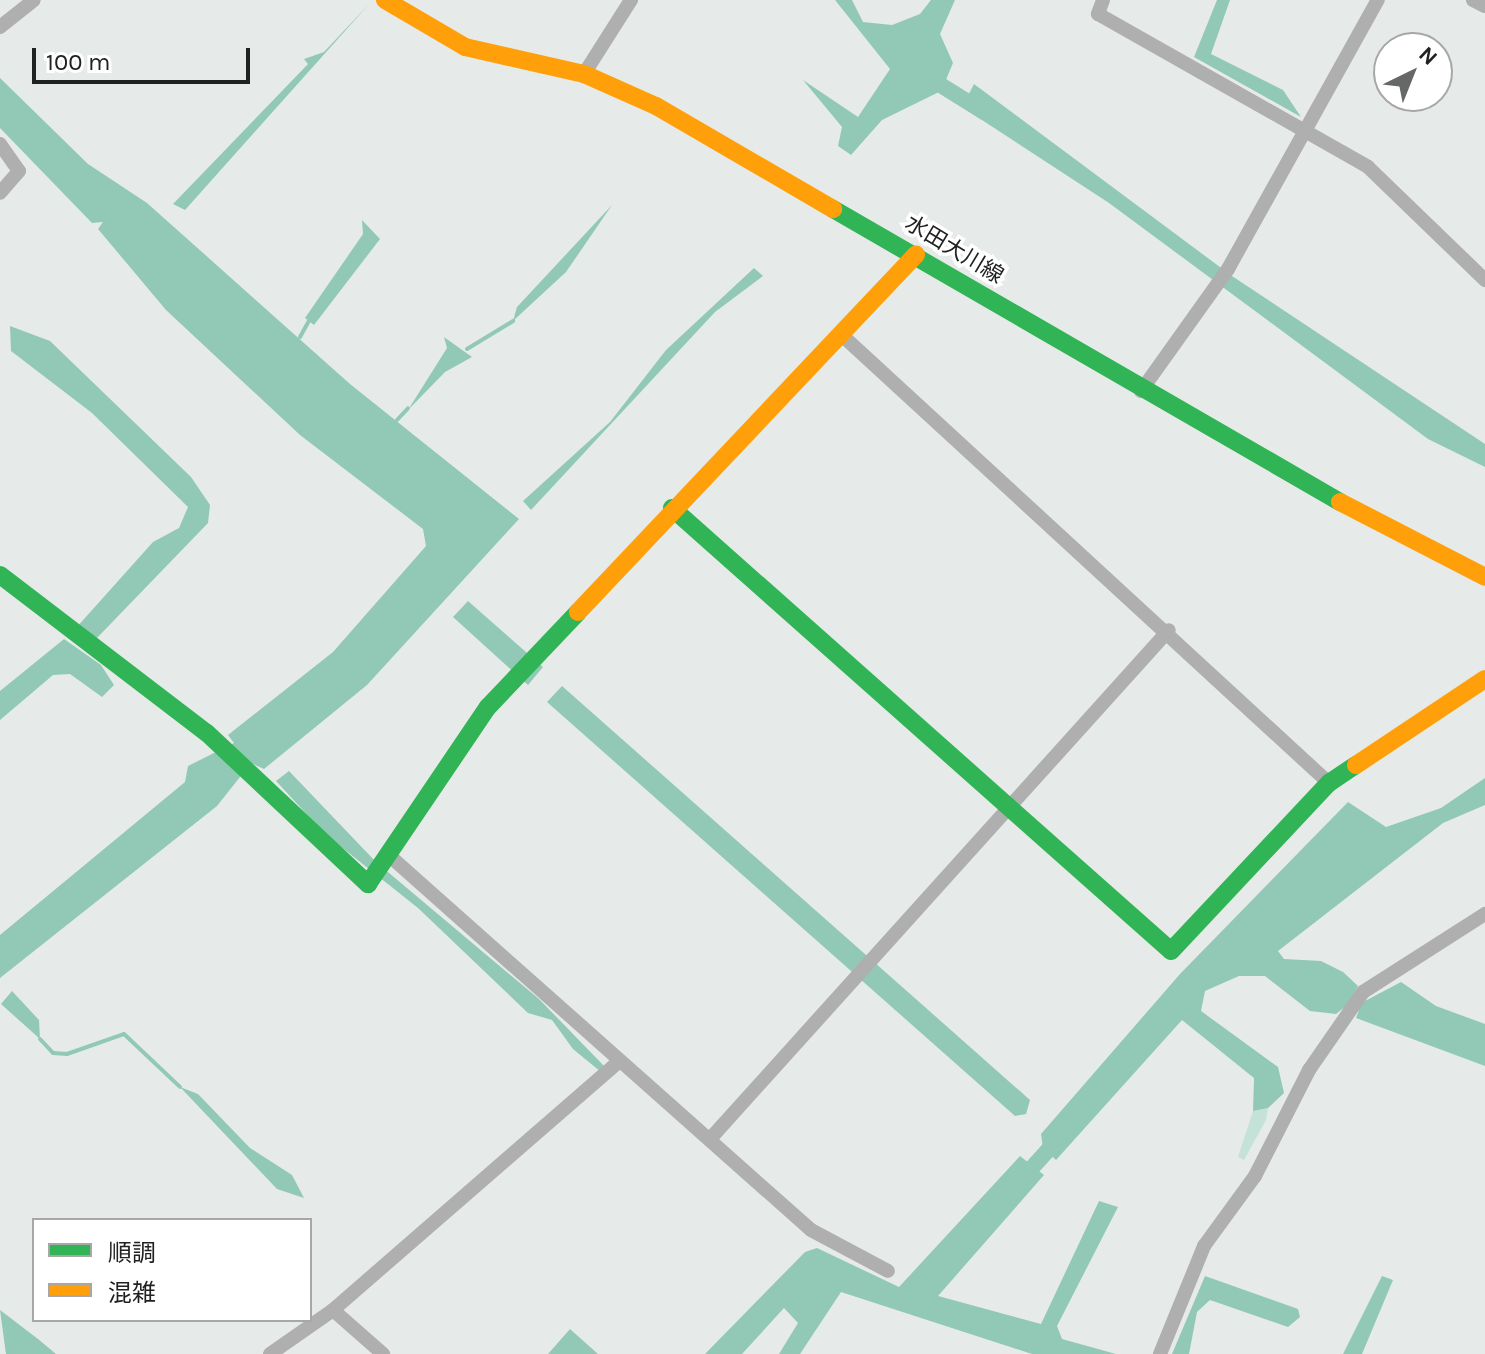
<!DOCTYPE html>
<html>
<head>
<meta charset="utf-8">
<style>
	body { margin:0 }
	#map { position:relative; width:1485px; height:1354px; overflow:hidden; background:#e6ebe9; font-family:Karla,"Noto Sans JP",sans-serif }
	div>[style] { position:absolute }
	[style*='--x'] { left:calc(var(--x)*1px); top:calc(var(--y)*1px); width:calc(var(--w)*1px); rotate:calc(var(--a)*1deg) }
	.green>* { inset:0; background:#c4e2d7 }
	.water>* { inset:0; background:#91c9b6 }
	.stream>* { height:4px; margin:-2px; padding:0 2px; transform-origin:2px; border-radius:2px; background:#91c9b6 }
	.canal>* { height:16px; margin:-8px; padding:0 8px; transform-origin:8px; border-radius:8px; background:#91c9b6 }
	.street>* { height:14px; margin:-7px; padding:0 7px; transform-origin:7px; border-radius:7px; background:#aeafae }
	.fast>* { height:18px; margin:-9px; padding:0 9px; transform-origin:9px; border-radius:9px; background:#30b455 }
	.slow>* { height:18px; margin:-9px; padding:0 9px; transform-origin:9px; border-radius:9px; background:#ff9f0a }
	span { translate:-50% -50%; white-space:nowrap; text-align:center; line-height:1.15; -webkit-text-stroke:7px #fff; paint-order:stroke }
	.street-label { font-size:22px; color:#202221 }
	.legend { position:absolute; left:32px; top:1218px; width:280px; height:104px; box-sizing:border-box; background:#fff; border:2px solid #a6a7a6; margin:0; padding:10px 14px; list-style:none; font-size:24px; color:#202221 }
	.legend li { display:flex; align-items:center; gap:16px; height:40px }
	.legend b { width:40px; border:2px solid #a6a7a6 }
	.north { position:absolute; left:1373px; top:32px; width:80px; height:80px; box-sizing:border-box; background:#fff; border:2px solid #a6a7a6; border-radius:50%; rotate:43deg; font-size:22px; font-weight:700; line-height:32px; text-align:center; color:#202221 }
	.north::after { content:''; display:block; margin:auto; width:28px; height:36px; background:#656867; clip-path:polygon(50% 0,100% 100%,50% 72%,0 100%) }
	.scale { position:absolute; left:32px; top:48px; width:218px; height:36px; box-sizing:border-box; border:4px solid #202221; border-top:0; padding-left:10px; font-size:24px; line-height:28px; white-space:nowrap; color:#202221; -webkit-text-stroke:6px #fff; paint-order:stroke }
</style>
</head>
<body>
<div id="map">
	<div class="green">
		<i style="clip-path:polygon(1268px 1108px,1266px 1120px,1244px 1160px,1238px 1157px,1253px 1111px)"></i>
	</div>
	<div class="water">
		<i style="clip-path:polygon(835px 0,852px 0,863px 22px,892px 25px,920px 14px,931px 0,955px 0,940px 34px,953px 63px,945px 82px,958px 93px,954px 100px,941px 91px,882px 120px,851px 155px,838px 146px,842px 127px,803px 80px,858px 117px,890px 69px)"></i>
		<i style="clip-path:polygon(1217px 0,1230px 0,1211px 54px,1283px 90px,1301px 117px,1194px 57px)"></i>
		<i style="clip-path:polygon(370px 3px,185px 210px,173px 204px,308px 64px,304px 59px,324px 52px)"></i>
		<i style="clip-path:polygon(0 78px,88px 164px,147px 203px,350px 384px,519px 519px,367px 685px,264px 769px,251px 763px,217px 806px,0 978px,0 935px,185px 782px,188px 766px,234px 743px,228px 735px,333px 652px,426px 546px,423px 529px,300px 435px,166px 310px,98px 229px,103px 222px,92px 223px,0 128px)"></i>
		<i style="clip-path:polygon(974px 84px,1232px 276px,1485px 444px,1485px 467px,1428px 439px,1109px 203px,962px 107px)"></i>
		<i style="clip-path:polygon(612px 205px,566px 272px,513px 321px,517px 307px)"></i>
		<i style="clip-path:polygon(362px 220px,380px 239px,314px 325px,305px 318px,363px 234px)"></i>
		<i style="clip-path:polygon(754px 268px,763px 276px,715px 312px,531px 510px,523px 501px,610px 422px,666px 350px)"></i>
		<i style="clip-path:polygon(10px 326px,50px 341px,191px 477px,210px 505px,208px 523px,95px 640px,76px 628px,153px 542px,179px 528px,188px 507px,92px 413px,11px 351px)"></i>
		<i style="clip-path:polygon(444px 337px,472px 357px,445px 372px,408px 410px,447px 348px)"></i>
		<i style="clip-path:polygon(468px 601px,543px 667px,528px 685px,453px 617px)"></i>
		<i style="clip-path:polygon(64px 639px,101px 665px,114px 685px,102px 697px,70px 674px,53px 675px,0 720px,0 691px)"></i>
		<i style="clip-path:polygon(562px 686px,1030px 1100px,1026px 1114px,1015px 1116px,547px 702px)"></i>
		<i style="clip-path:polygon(289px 771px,376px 862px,539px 999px,607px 1069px,601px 1072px,573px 1049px,552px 1020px,528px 1013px,418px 908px,325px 834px,276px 781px)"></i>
		<i style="clip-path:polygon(1485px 778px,1485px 805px,1443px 823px,1278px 951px,1284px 959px,1321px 961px,1343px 972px,1358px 986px,1352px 997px,1365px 1001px,1401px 982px,1436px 1006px,1485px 1024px,1485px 1066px,1356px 1018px,1359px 1010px,1346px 1006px,1336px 1014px,1310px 1011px,1265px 976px,1239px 976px,1205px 991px,1201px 1011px,1278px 1067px,1284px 1093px,1268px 1108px,1253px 1111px,1254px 1078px,1182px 1020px,1056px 1160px,1043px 1148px,1041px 1134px,1180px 974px,1348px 802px,1386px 827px,1441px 808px)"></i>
		<i style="clip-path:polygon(12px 991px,39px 1020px,40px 1039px,1px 1004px)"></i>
		<i style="clip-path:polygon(180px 1087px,198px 1094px,250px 1148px,292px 1175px,304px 1198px,277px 1189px)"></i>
		<i style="clip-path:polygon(1020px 1156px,1044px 1175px,938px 1296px,1041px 1324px,1099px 1201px,1118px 1207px,1057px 1326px,1062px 1339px,1116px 1354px,1032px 1354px,841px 1292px,800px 1354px,779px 1354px,798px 1323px,784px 1308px,742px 1354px,705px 1354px,805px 1252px,817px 1248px,899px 1287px)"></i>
		<i style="clip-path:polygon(1205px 1276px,1298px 1309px,1300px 1317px,1288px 1327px,1210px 1300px,1197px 1312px,1189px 1354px,1172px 1354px)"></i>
		<i style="clip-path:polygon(1382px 1276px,1393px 1280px,1362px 1354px,1343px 1354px)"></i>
		<i style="clip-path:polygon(0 1310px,38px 1339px,56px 1354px,6px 1354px)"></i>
		<i style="clip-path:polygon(570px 1329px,598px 1354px,548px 1354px)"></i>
	</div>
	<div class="stream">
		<i style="--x:300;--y:337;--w:18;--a:-61"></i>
		<i style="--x:467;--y:349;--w:54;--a:-31.3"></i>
		<i style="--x:397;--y:420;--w:16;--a:-47"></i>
		<i style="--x:40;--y:1039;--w:19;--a:47"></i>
		<i style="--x:53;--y:1053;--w:14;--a:4"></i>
		<i style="--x:67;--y:1054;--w:60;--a:-19.3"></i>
		<i style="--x:124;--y:1034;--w:77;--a:43.4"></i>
	</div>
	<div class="canal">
		<i style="--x:939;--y:84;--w:53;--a:31.9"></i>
		<i style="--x:1019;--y:1182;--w:61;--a:-47.7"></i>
	</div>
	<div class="street">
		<i style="--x:1103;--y:0;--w:15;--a:110"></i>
		<i style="--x:1098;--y:14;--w:310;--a:29.5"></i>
		<i style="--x:1368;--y:167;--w:163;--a:44"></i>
		<i style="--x:1473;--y:0;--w:13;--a:27"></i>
		<i style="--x:0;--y:27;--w:43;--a:-38.5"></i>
		<i style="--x:584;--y:74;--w:88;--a:-57.6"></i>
		<i style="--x:0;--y:144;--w:33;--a:55"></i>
		<i style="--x:19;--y:171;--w:29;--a:131"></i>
		<i style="--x:845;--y:338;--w:657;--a:42.6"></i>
		<i style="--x:1141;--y:391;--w:150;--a:-54.5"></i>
		<i style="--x:1228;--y:269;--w:308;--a:-60.9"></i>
		<i style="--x:392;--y:858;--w:560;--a:41.6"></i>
		<i style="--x:811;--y:1230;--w:87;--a:28"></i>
		<i style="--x:710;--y:1139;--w:685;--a:-47.96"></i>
		<i style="--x:333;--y:1310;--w:67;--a:41.3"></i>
		<i style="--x:270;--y:1354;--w:77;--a:-34.9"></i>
		<i style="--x:333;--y:1310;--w:379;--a:-41"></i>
		<i style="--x:1160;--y:1354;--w:117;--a:-67.8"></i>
		<i style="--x:1204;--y:1246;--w:87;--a:-53.9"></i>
		<i style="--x:1255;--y:1176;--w:119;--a:-63"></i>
		<i style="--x:1309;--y:1070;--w:95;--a:-55.3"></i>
		<i style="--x:1363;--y:992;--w:145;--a:-32.6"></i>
	</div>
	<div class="fast">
		<i style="--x:833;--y:209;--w:586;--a:30.02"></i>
		<i style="--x:672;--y:508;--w:667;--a:41.6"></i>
		<i style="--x:1171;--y:951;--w:231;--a:-46.8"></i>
		<i style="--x:1329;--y:783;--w:32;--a:-34"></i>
		<i style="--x:0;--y:575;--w:260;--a:37.4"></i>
		<i style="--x:207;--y:733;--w:221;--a:43.2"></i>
		<i style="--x:368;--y:884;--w:214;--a:-55.9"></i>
		<i style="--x:488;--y:707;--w:131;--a:-46.5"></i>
	</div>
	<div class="slow">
		<i style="--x:385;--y:0;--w:93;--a:30.4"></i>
		<i style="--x:465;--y:47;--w:122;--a:12.8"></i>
		<i style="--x:584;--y:74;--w:79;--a:24"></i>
		<i style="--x:656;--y:106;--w:205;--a:30.2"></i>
		<i style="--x:1340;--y:502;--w:163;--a:27.3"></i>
		<i style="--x:578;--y:612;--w:492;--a:-46.6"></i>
		<i style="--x:1356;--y:765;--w:155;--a:-33.7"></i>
	</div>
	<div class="street-label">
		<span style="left:954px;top:250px;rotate:31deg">水田大川線</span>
	</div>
	<ul class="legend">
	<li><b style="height:10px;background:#30b455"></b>順調</li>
	<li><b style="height:10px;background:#ff9f0a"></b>混雑</li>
	</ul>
	<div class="north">N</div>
	<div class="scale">100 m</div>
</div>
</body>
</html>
